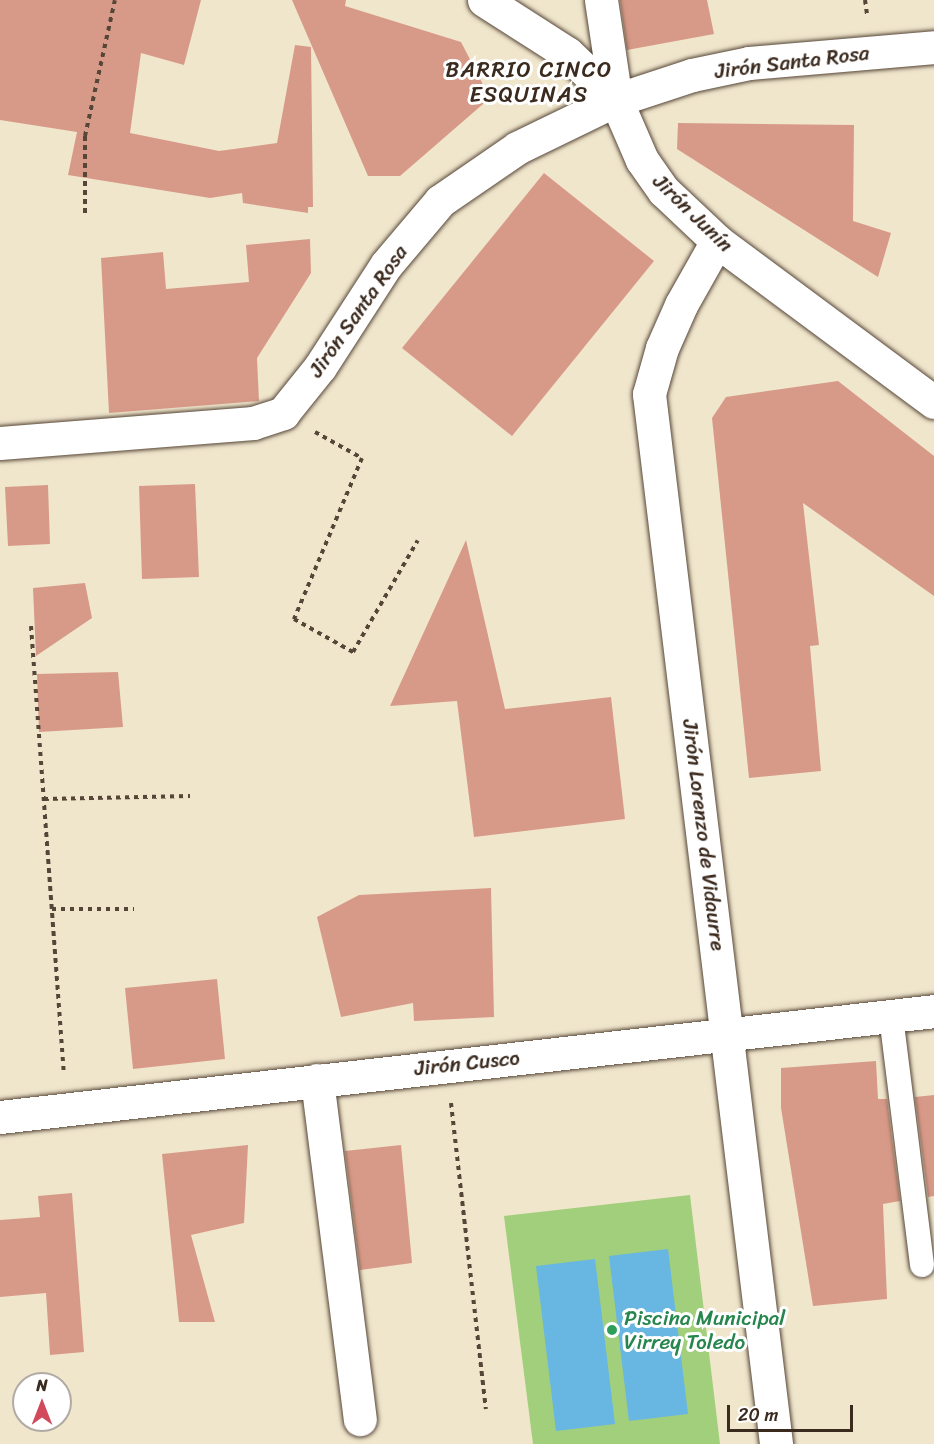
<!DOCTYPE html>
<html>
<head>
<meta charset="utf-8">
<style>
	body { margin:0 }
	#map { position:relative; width:934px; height:1444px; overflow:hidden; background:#f0e6cc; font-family:Sriracha,sans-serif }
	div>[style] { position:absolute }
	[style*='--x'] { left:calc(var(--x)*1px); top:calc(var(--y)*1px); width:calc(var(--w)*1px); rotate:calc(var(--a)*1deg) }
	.green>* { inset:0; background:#a2cf7c }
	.water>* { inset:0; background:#68b6e2 }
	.building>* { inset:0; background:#d89a88 }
	.path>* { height:4px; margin-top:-2px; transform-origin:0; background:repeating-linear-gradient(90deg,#564638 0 4.5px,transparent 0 9px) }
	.roads { filter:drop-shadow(0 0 2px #564638) drop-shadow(0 0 2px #564638) }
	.service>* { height:24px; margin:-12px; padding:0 12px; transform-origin:12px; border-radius:12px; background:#fff }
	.pedestrian>* { height:33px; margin:-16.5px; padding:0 16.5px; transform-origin:16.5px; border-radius:16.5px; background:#fff }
	.minor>* { height:33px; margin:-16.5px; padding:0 16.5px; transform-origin:16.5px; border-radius:16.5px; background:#fff }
	.tertiary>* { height:33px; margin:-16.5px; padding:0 16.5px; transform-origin:16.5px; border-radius:16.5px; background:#fff }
	.dots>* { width:16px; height:16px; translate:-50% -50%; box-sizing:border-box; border:3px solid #fff; border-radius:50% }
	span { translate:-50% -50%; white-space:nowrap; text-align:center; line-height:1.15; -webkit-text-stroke:6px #fff; paint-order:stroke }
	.street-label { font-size:21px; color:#3b2a1e }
	.leisure-label { font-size:21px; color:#27864d }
	.left { translate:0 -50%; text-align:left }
	.neighbourhood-label { font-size:22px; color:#3b2a1e; letter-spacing:1.5px }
	.north { position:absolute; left:12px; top:1372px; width:60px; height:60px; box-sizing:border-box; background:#fff; border:2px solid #b1aaa5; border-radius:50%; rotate:0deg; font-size:16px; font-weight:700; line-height:24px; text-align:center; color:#3b2a1e }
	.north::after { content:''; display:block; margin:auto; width:21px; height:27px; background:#d1495b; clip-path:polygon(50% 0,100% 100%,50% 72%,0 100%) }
	.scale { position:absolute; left:727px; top:1405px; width:126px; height:27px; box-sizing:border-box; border:3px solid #3b2a1e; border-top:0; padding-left:8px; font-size:18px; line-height:21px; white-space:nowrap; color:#3b2a1e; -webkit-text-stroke:4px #fff; paint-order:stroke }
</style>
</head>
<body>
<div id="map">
	<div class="green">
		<i style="clip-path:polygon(690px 1195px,720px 1444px,533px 1444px,504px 1216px)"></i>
	</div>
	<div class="water">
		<i style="clip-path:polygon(668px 1249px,688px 1414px,629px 1421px,609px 1256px)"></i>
		<i style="clip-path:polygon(595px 1259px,615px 1424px,556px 1431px,536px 1266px)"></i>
	</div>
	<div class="building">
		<i style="clip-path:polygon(0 0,201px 0,184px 65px,141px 53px,130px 133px,219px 151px,277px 143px,295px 45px,311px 47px,313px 207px,308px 207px,308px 213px,243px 203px,242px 193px,210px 198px,68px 175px,77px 132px,0 120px)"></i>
		<i style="clip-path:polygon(292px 0,346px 0,345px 6px,461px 42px,490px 98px,400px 176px,368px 176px)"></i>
		<i style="clip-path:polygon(620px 0,707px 0,714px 34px,627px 50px)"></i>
		<i style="clip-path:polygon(678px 123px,854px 125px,853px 221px,891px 233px,878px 277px,677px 149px)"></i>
		<i style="clip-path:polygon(544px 173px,654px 261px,512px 436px,402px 348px)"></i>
		<i style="clip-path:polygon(310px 239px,311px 273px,257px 358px,259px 401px,109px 413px,101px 258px,163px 252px,166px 289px,249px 282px,246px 245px)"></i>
		<i style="clip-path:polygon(838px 381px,934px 456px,934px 596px,803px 503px,819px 645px,810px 646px,821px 771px,749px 778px,712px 418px,726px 397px)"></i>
		<i style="clip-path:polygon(195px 484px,199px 577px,142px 579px,139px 486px)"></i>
		<i style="clip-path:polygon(48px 485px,50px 544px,8px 546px,5px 487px)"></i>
		<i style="clip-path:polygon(466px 540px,505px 709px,611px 697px,625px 819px,474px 837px,457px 701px,390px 706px)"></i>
		<i style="clip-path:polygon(85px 583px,92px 618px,36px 656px,33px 588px)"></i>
		<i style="clip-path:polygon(118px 672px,123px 727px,39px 732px,37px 674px)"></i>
		<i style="clip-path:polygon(491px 888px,494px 1017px,414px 1021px,413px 1003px,341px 1017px,317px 917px,359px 895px)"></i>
		<i style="clip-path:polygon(217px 979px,225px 1059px,133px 1069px,125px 988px)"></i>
		<i style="clip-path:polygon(876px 1061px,878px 1099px,887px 1099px,900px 1201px,883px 1204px,887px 1299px,813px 1306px,781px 1108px,781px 1068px)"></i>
		<i style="clip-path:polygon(934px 1095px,934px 1196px,928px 1197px,915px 1097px)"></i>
		<i style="clip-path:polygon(248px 1145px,244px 1223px,191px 1235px,215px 1322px,179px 1322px,162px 1154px)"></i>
		<i style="clip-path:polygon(401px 1145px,412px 1263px,360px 1270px,345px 1151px)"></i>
		<i style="clip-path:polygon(72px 1193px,84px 1352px,50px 1355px,46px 1293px,0 1297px,0 1220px,40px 1217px,38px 1196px)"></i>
	</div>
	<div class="path">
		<i style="--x:865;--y:0;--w:14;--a:82"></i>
		<i style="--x:85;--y:213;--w:77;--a:-90"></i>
		<i style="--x:85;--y:136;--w:139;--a:-77.6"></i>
		<i style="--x:315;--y:432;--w:54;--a:29"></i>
		<i style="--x:362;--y:458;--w:175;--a:112.9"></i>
		<i style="--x:294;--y:619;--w:68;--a:29.2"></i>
		<i style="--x:353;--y:652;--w:129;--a:-59.9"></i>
		<i style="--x:31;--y:626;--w:446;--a:85.8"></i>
		<i style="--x:44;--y:799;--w:146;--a:-1.2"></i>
		<i style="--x:52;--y:909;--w:82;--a:0"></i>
		<i style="--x:451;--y:1103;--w:308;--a:83.5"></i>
	</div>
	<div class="roads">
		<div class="service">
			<i style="--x:891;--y:1016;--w:251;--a:82.9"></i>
		</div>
		<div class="pedestrian">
			<i style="--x:317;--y:1080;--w:342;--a:82.8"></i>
		</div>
		<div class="minor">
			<i style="--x:616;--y:100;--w:80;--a:-18.2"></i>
			<i style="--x:692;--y:75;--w:58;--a:-11.9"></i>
			<i style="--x:749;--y:63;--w:186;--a:-4.9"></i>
			<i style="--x:717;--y:241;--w:73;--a:119.4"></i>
			<i style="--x:681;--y:305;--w:47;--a:113.8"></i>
			<i style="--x:662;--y:348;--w:48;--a:105.8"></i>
			<i style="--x:649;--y:394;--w:1058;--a:83.1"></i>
			<i style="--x:0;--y:1117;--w:940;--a:-6.47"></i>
		</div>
		<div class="tertiary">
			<i style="--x:484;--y:0;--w:98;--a:32.6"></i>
			<i style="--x:567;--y:53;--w:68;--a:43.8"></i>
			<i style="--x:616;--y:100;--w:65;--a:66.6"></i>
			<i style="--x:642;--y:160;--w:38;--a:55"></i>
			<i style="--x:664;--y:191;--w:73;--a:43.3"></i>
			<i style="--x:717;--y:241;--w:270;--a:36.6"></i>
			<i style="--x:601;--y:0;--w:101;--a:81.5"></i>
			<i style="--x:0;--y:443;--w:254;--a:-4.5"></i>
			<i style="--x:253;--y:423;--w:32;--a:-18"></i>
			<i style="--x:283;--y:413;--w:59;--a:-51.2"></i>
			<i style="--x:320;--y:367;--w:121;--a:-57.1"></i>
			<i style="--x:386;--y:265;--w:84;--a:-49.8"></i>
			<i style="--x:440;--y:201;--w:93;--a:-34.5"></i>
			<i style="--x:517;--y:148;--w:110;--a:-25.9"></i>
		</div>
	</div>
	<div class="dots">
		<i style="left:612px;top:1330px;background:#2e9e5b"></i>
	</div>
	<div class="street-label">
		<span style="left:792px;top:62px;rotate:-7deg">Jirón Santa Rosa</span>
		<span style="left:693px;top:213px;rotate:44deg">Jirón Junín</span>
		<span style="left:358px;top:311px;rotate:-55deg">Jirón Santa Rosa</span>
		<span style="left:704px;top:835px;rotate:83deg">Jirón Lorenzo de Vidaurre</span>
		<span style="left:467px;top:1063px;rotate:-6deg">Jirón Cusco</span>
	</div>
	<div class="leisure-label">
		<span class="left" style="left:624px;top:1330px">Piscina Municipal<br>Virrey Toledo</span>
	</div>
	<div class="neighbourhood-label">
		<span style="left:529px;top:82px">BARRIO CINCO<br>ESQUINAS</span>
	</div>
	<div class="north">N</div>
	<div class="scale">20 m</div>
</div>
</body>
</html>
